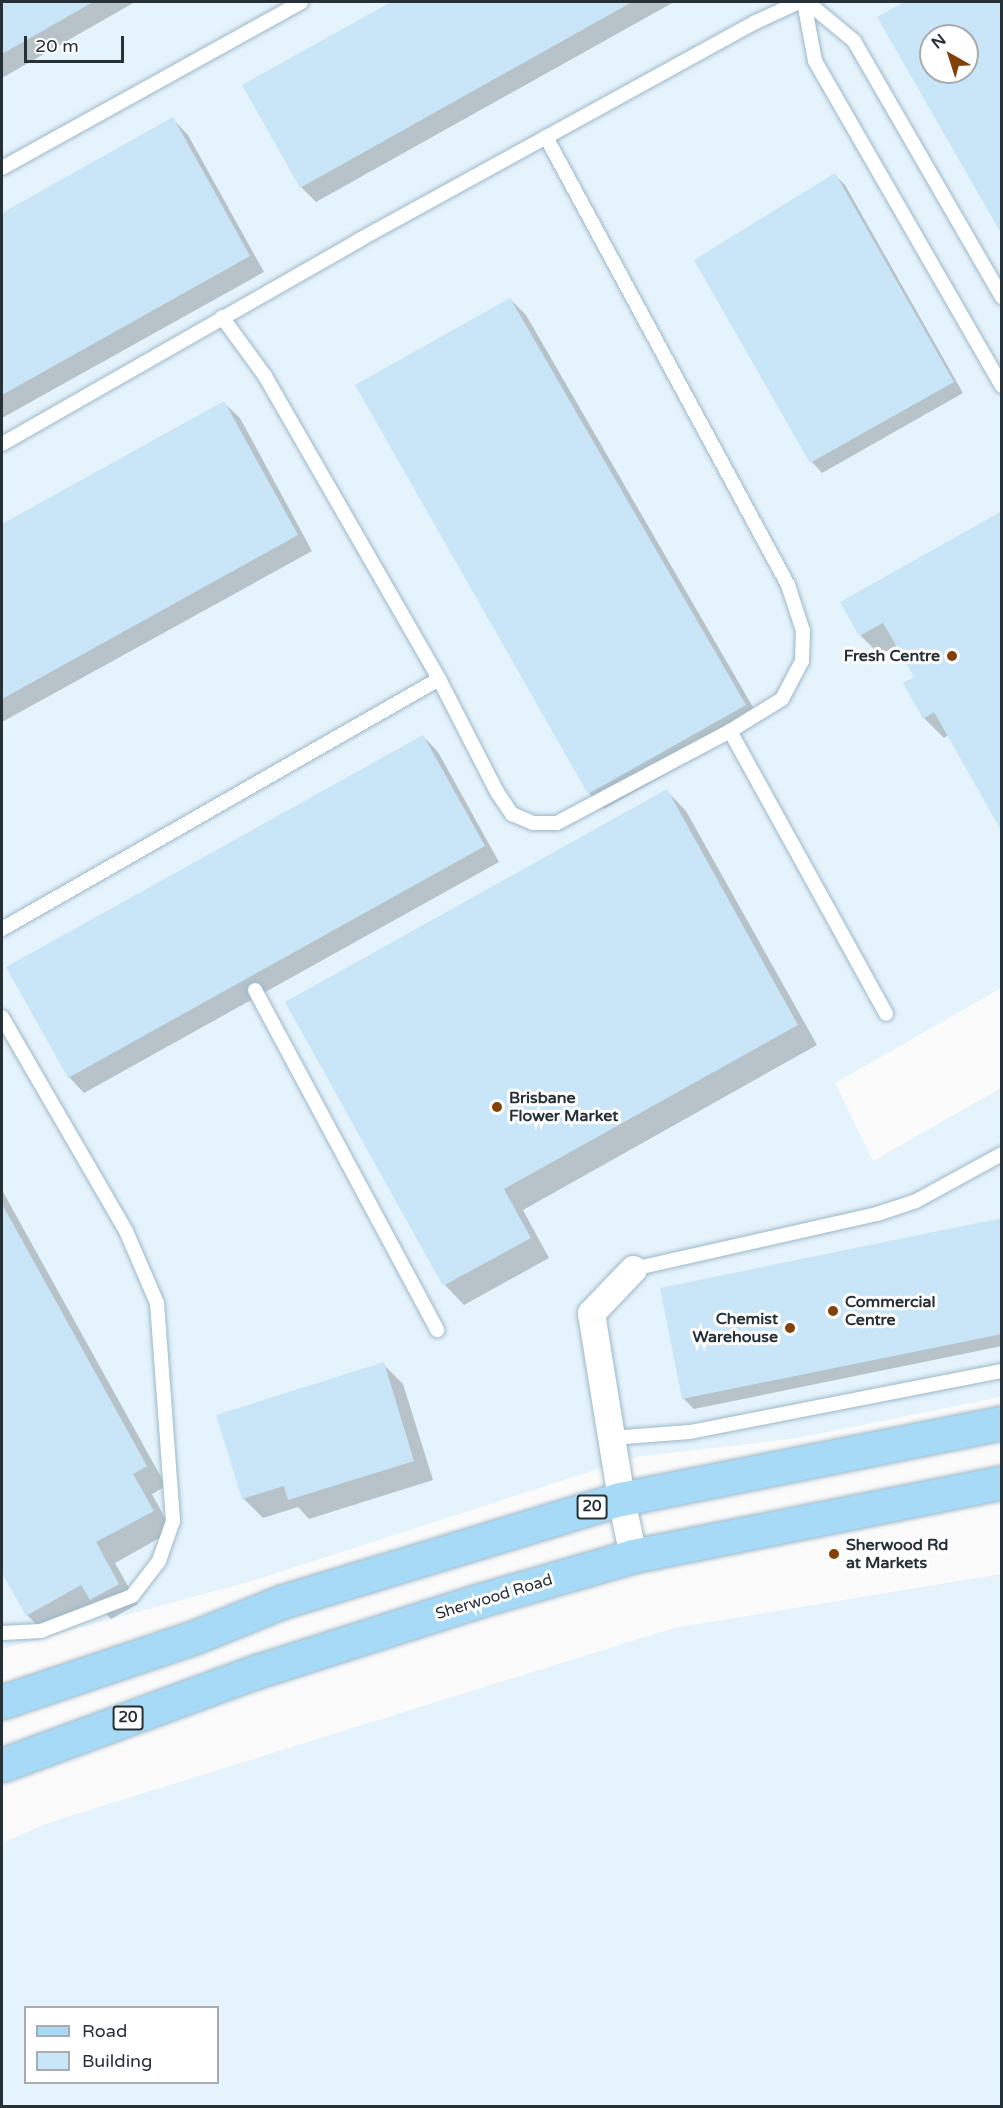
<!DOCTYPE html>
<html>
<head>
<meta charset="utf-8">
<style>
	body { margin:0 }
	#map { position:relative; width:1003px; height:2108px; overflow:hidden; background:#fbfbfb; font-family:"Varela Round",sans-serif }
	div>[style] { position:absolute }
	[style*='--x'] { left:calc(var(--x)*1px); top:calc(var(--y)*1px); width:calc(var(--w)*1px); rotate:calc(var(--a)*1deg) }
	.built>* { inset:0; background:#e5f3fc }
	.shadow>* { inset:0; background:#0003 }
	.building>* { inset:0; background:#c9e6f8 }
	.roads { filter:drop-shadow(0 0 2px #9cb8c9) drop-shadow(0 0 2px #9cb8c9) }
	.service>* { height:14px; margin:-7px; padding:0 7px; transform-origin:7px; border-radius:7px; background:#fff }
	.minor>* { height:27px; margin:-13.5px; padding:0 13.5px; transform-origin:13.5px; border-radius:13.5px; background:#fff }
	.primary>* { height:33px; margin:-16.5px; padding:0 16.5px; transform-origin:16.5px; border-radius:16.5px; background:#a6daf6 }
	.dots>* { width:16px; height:16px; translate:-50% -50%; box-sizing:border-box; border:3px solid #fff; border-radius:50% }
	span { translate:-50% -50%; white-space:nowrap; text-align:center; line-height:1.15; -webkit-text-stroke:6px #fff; paint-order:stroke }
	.shield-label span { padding:2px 4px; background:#fff; border:2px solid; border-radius:4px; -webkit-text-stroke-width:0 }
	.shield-label { font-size:15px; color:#253037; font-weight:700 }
	.poi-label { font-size:16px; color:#253037; font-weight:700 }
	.right { translate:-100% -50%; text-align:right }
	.left { translate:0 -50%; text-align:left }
	.street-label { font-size:16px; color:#253037 }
	.frame { position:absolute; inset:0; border:3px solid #253037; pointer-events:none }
	.legend { position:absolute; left:24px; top:2006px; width:195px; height:78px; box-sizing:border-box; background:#fff; border:2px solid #a8acaf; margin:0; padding:8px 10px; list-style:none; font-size:18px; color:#253037 }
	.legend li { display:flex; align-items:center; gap:12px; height:30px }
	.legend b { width:30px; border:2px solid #a8acaf }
	.north { position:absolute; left:919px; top:24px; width:60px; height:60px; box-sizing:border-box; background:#fff; border:2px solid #a8acaf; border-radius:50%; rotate:321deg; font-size:16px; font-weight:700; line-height:24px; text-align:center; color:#253037 }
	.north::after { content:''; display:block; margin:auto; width:21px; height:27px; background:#824207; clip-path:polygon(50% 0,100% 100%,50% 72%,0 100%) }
	.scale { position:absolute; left:24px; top:36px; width:100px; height:27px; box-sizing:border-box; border:3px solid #253037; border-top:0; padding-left:8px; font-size:18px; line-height:21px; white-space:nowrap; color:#253037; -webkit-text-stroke:4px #fff; paint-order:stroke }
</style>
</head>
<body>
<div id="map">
	<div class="built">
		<i style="clip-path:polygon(evenodd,2px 2px,1001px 2px,1001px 988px,835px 1083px,873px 1161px,1001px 1088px,1001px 1397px,798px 1438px,635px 1457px,255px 1580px,2px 1649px,2px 2px,931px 36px,967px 36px,967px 72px,931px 72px,931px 36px)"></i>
		<i style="clip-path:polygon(evenodd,1001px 1574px,1001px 2106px,2px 2106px,2px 1843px,48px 1823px,674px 1628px,1001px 1574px,26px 2008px,218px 2008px,218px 2082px,26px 2082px,26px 2008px)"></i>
	</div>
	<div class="shadow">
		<i style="clip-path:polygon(2px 2px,135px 2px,2px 78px)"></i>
		<i style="clip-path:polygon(394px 2px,674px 2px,316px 202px,301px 187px,244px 85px)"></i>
		<i style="clip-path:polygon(evenodd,907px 2px,1002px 2px,1002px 232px,879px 18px,907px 2px,931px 36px,967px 36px,967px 72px,931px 72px,931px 36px)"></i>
		<i style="clip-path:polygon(173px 119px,188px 135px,264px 272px,2px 418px,2px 215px)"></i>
		<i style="clip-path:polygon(835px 175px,845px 185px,963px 393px,822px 473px,812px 462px,696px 260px)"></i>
		<i style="clip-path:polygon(510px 299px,526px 315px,761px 721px,604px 809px,589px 793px)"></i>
		<i style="clip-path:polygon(224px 403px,240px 418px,312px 551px,2px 722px,2px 525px)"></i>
		<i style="clip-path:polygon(1002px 512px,949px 735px,944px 738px,924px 718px,916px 677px,898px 645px,880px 655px,860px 635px,842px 602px)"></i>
		<i style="clip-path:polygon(423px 736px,438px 752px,499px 862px,84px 1093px,69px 1077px)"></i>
		<i style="clip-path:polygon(667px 791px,686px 811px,817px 1045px,523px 1210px,549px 1258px,464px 1305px,445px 1285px)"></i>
		<i style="clip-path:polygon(2px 1190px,166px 1486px,152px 1494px,172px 1531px,115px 1563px,138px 1604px,111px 1619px,98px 1606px,47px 1635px,27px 1615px,2px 1570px)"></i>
		<i style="clip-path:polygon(1002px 1219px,1002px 1346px,694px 1409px,684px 1399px,662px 1289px)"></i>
		<i style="clip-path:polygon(383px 1364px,403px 1384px,433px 1480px,309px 1519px,298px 1507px,263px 1518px,243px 1498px)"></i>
	</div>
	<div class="building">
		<i style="clip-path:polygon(2px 2px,93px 2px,2px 54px)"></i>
		<i style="clip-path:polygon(391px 2px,632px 2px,300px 188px,242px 85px)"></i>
		<i style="clip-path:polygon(evenodd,904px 2px,1002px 2px,1002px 235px,877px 17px,904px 2px,931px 36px,967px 36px,967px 72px,931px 72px,931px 36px)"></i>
		<i style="clip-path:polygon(173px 117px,250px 256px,2px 395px,2px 213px)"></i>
		<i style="clip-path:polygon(835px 173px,954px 382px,810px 463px,694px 260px)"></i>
		<i style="clip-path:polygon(510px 298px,746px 705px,588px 794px,355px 385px)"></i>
		<i style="clip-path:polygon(224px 401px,298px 535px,2px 699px,2px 524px)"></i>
		<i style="clip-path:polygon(1002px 511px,1002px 832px,934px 712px,923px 719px,903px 683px,914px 677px,883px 623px,859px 636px,840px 602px)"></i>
		<i style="clip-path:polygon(423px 735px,485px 846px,68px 1078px,6px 967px)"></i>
		<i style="clip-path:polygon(667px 789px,798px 1025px,504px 1189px,531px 1238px,443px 1286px,285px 1002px)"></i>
		<i style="clip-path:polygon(2px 1204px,147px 1466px,133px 1474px,154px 1511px,96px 1542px,119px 1584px,90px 1600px,81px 1585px,26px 1616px,2px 1573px)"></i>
		<i style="clip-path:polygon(1002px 1218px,1002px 1334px,682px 1399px,660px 1288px)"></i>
		<i style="clip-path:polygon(384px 1362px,414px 1461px,288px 1500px,284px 1486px,242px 1499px,216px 1415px)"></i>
	</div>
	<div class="roads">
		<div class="service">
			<i style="--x:804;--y:2;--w:60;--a:79.4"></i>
			<i style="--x:815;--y:61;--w:375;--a:60.1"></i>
			<i style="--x:807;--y:2;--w:61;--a:39.7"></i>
			<i style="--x:854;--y:41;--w:296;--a:60"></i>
			<i style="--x:546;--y:137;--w:509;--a:61.62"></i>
			<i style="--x:788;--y:585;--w:48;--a:71.9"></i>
			<i style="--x:803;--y:631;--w:30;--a:92"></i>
			<i style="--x:802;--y:661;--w:43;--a:117.8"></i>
			<i style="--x:782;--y:699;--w:61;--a:148.4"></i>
			<i style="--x:730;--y:731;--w:323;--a:61.1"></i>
			<i style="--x:2;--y:168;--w:342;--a:-29"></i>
			<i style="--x:222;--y:317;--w:73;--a:53.9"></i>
			<i style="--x:265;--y:376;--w:349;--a:60.1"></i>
			<i style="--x:439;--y:679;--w:127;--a:62.8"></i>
			<i style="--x:497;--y:792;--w:27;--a:56"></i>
			<i style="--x:512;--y:814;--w:23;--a:23"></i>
			<i style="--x:533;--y:823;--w:24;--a:0"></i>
			<i style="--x:557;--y:823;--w:196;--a:-28"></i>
			<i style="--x:2;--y:444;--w:411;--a:-29.7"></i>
			<i style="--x:359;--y:240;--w:453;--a:-28.8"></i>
			<i style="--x:756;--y:22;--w:47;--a:-24.9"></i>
			<i style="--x:2;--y:929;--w:503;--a:-29.77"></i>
			<i style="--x:255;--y:990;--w:386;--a:61.8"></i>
			<i style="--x:2;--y:1017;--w:247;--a:59.9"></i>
			<i style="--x:126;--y:1231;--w:78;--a:66.7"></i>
			<i style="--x:157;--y:1303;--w:219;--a:85.8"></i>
			<i style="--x:173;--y:1521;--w:42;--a:109.3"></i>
			<i style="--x:159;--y:1561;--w:44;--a:127.6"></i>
			<i style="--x:132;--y:1596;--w:97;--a:159"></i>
			<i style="--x:41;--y:1631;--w:39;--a:177"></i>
			<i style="--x:633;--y:1269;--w:250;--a:-12.7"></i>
			<i style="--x:877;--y:1214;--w:41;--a:-18.4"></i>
			<i style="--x:916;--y:1201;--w:98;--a:-28.7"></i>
			<i style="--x:611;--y:1438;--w:79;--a:-4.3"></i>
			<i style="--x:690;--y:1432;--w:318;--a:-11.1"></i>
		</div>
		<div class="minor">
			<i style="--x:633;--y:1269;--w:61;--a:133.7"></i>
			<i style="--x:591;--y:1313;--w:188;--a:80.8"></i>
			<i style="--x:621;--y:1499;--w:58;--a:78.1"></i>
		</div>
		<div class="primary">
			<i style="--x:2;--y:1702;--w:204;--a:-18.6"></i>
			<i style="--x:195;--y:1637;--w:93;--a:-22.1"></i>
			<i style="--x:281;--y:1602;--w:355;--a:-16.9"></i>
			<i style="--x:621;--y:1499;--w:389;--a:-11.3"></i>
			<i style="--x:2;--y:1765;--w:270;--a:-20.2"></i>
			<i style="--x:255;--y:1672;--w:237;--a:-17.7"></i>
			<i style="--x:481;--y:1600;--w:158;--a:-16.1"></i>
			<i style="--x:633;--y:1556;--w:376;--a:-11.3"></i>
		</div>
	</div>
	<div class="dots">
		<i style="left:952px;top:656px;background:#824207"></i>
		<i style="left:497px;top:1107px;background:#824207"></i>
		<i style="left:833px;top:1311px;background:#824207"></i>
		<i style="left:790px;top:1328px;background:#824207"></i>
		<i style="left:834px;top:1554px;background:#824207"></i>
	</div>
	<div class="shield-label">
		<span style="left:592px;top:1507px">20</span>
		<span style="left:128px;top:1718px">20</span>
	</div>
	<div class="poi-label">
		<span class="right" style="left:940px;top:656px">Fresh Centre</span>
		<span class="left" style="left:509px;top:1107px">Brisbane<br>Flower Market</span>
		<span class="left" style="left:845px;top:1311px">Commercial<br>Centre</span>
		<span class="right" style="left:778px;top:1328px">Chemist<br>Warehouse</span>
		<span class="left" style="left:846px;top:1554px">Sherwood Rd<br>at Markets</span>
	</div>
	<div class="street-label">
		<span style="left:494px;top:1597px;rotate:-17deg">Sherwood Road</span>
	</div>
	<div class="frame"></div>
	<ul class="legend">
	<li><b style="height:8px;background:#a6daf6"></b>Road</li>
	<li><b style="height:16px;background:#c9e6f8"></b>Building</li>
	</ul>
	<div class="north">N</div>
	<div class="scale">20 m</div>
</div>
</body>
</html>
